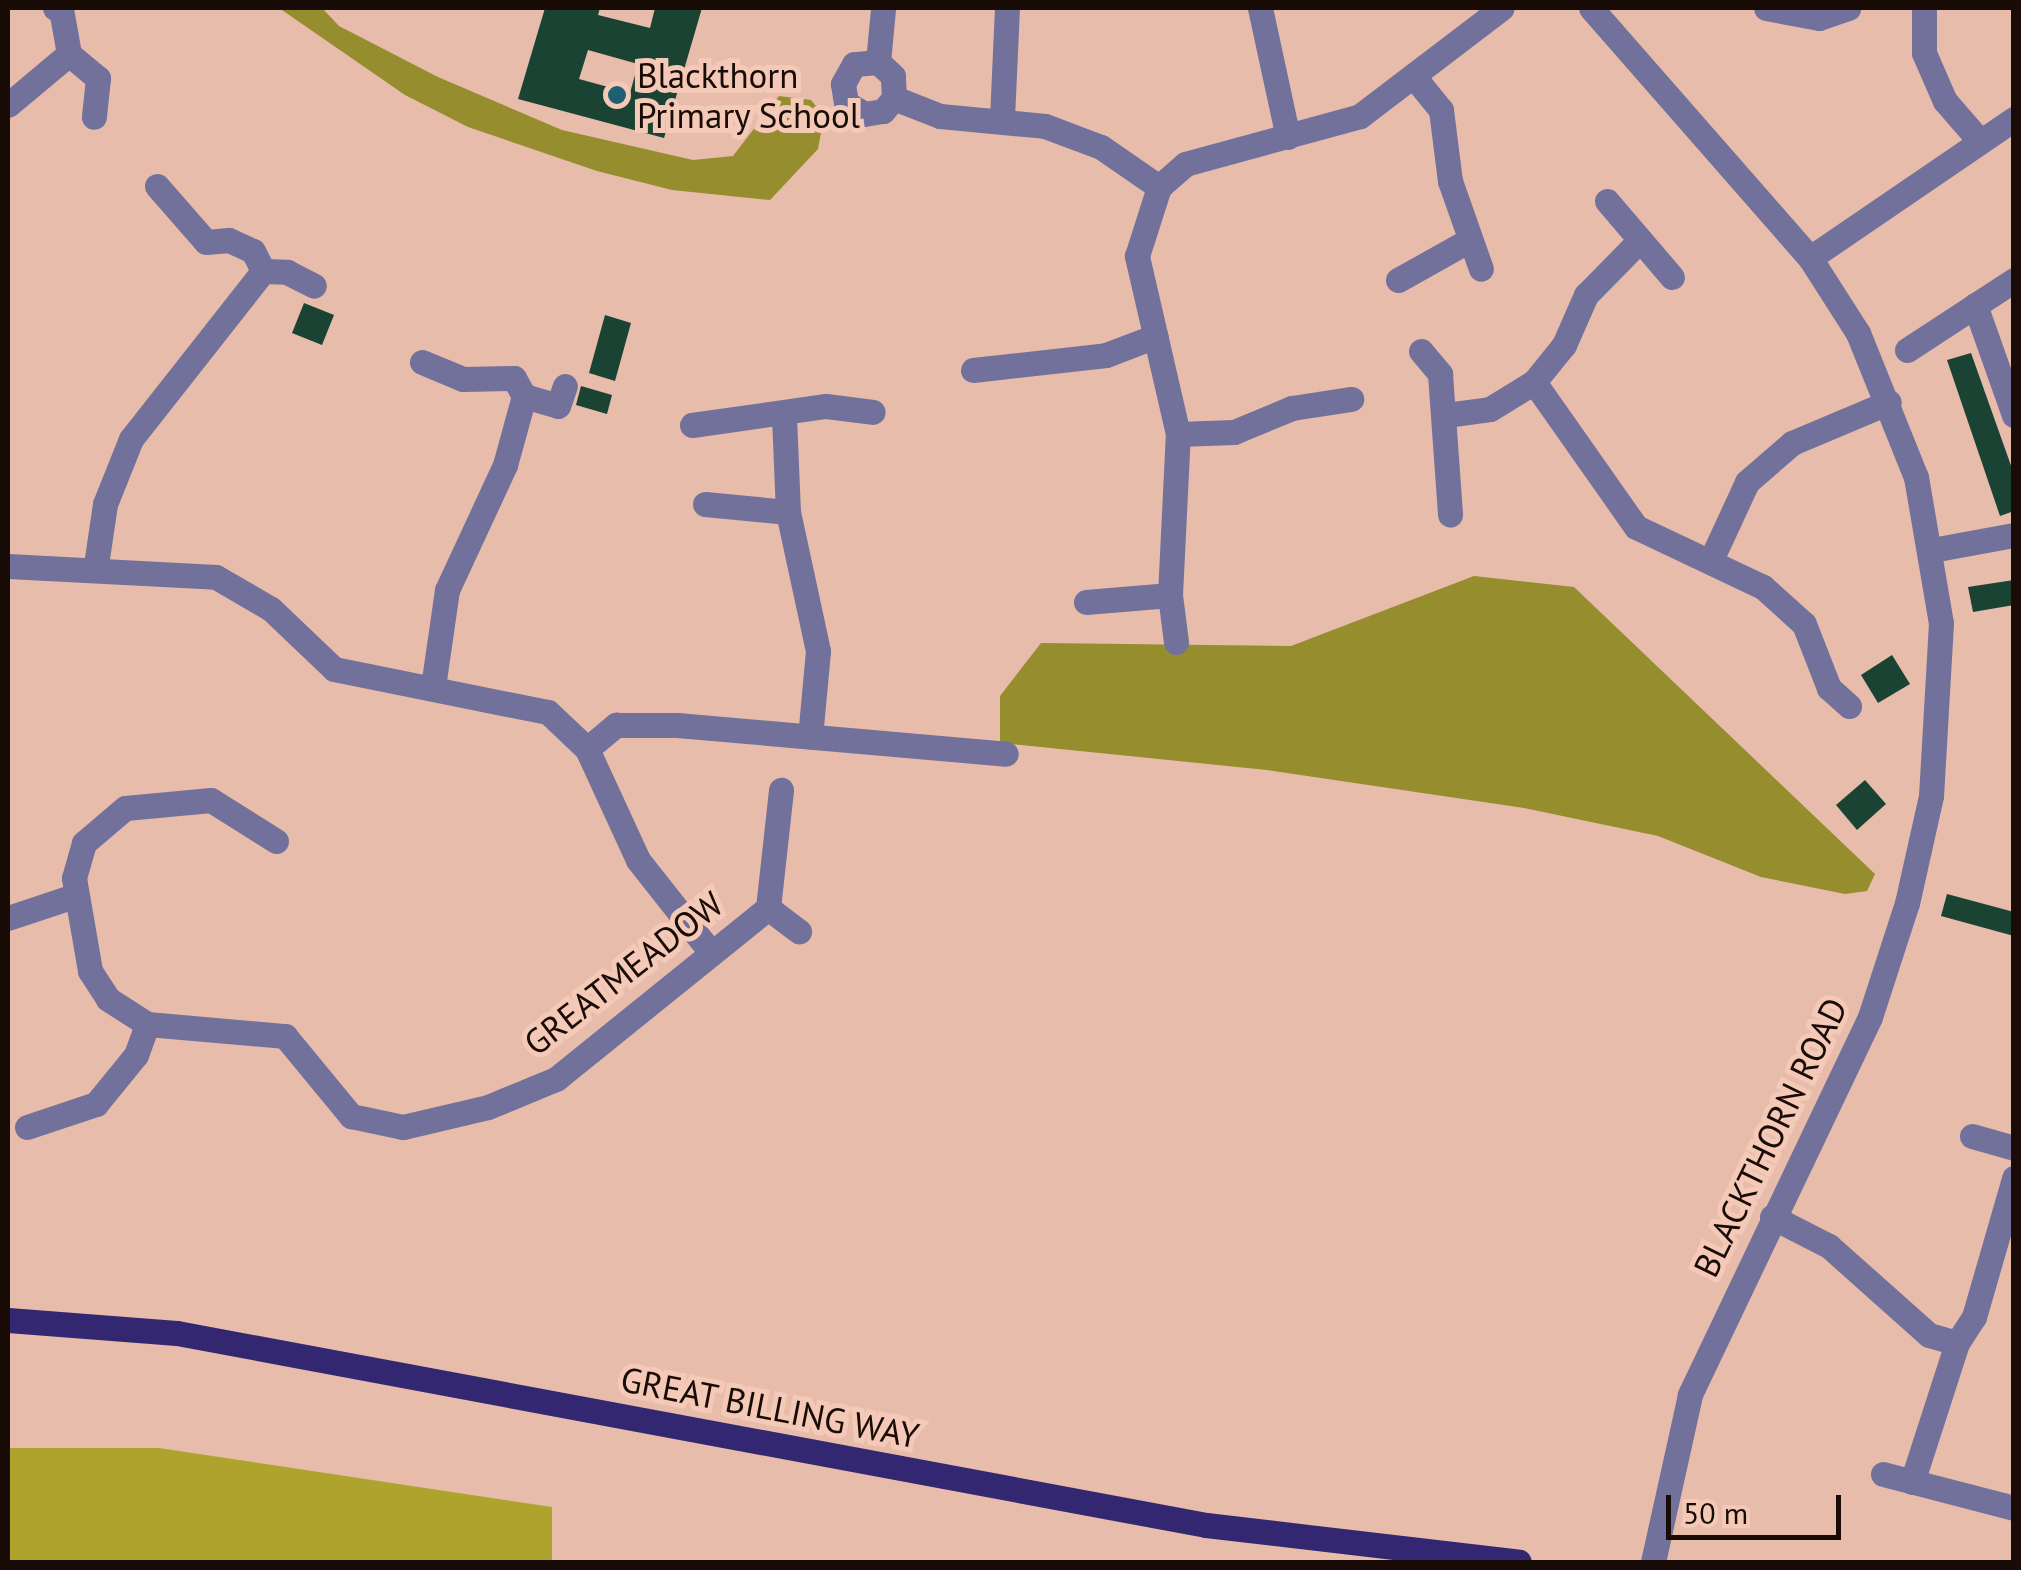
<!DOCTYPE html>
<html>
<head>
<meta charset="utf-8">
<style>
	body { margin:0 }
	#map { position:relative; width:2021px; height:1570px; overflow:hidden; background:#e7bcaa; font-family:"PT Sans",sans-serif }
	div>[style] { position:absolute }
	[style*='--x'] { left:calc(var(--x)*1px); top:calc(var(--y)*1px); width:calc(var(--w)*1px); rotate:calc(var(--a)*1deg) }
	.green>* { inset:0; background:#aea42d }
	.forest>* { inset:0; background:#968d2f }
	.building>* { inset:0; background:#1a4333 }
	.minor>* { height:25px; margin:-12.5px; padding:0 12.5px; transform-origin:12.5px; border-radius:12.5px; background:#71719b }
	.major>* { height:25px; margin:-12.5px; padding:0 12.5px; transform-origin:12.5px; border-radius:12.5px; background:#322770 }
	.dots>* { width:28px; height:28px; translate:-50% -50%; box-sizing:border-box; border:5px solid #f4c9b7; border-radius:50% }
	span { translate:-50% -50%; white-space:nowrap; text-align:center; line-height:1.15; -webkit-text-stroke:10px #f4c9b7; paint-order:stroke }
	.poi-label { font-size:35px; color:#190b06 }
	.left { translate:0 -50%; text-align:left }
	.street-label { font-size:35px; color:#190b06 }
	.frame { position:absolute; inset:0; border:10px solid #190b06; pointer-events:none }
	.scale { position:absolute; left:1666px; top:1495px; width:175px; height:45px; box-sizing:border-box; border:5px solid #190b06; border-top:0; padding-left:12px; font-size:30px; line-height:35px; white-space:nowrap; color:#190b06; -webkit-text-stroke:8px #f4c9b7; paint-order:stroke }
</style>
</head>
<body>
<div id="map">
	<div class="green">
		<i style="clip-path:polygon(8px 1448px,159px 1448px,552px 1507px,552px 1562px,8px 1562px)"></i>
	</div>
	<div class="forest">
		<i style="clip-path:polygon(279px 8px,322px 8px,339px 26px,438px 77px,562px 130px,693px 160px,733px 156px,779px 96px,811px 100px,824px 116px,818px 149px,770px 200px,672px 190px,597px 171px,468px 127px,405px 95px)"></i>
		<i style="clip-path:polygon(1474px 576px,1574px 587px,1875px 874px,1867px 891px,1845px 894px,1761px 877px,1658px 836px,1524px 808px,1267px 770px,1000px 743px,1000px 696px,1041px 643px,1291px 646px)"></i>
	</div>
	<div class="building">
		<i style="clip-path:polygon(evenodd,545px 8px,600px 8px,598px 15px,650px 28px,655px 8px,702px 8px,664px 138px,518px 99px,545px 8px,588px 50px,638px 64px,630px 93px,579px 79px,588px 50px)"></i>
		<i style="clip-path:polygon(304px 303px,334px 315px,322px 345px,292px 333px)"></i>
		<i style="clip-path:polygon(605px 315px,631px 323px,615px 381px,589px 373px)"></i>
		<i style="clip-path:polygon(1971px 353px,2014px 474px,2014px 511px,2000px 516px,1947px 360px)"></i>
		<i style="clip-path:polygon(581px 386px,612px 395px,607px 414px,576px 405px)"></i>
		<i style="clip-path:polygon(2014px 580px,2014px 605px,1973px 612px,1968px 587px)"></i>
		<i style="clip-path:polygon(1892px 655px,1910px 684px,1878px 703px,1861px 675px)"></i>
		<i style="clip-path:polygon(1865px 780px,1886px 804px,1857px 830px,1836px 805px)"></i>
		<i style="clip-path:polygon(1947px 894px,2014px 912px,2014px 936px,1941px 916px)"></i>
	</div>
	<div class="minor">
		<i style="--x:55;--y:8;--w:6;--a:9"></i>
		<i style="--x:61;--y:9;--w:46;--a:79.9"></i>
		<i style="--x:69;--y:54;--w:38;--a:40"></i>
		<i style="--x:98;--y:78;--w:39;--a:96"></i>
		<i style="--x:1260;--y:8;--w:132;--a:77.8"></i>
		<i style="--x:1591;--y:8;--w:332;--a:48.8"></i>
		<i style="--x:1810;--y:258;--w:89;--a:57.4"></i>
		<i style="--x:1858;--y:333;--w:155;--a:68.1"></i>
		<i style="--x:1916;--y:477;--w:148;--a:80.3"></i>
		<i style="--x:1941;--y:623;--w:173;--a:93.3"></i>
		<i style="--x:1931;--y:796;--w:110;--a:102.6"></i>
		<i style="--x:1907;--y:903;--w:120;--a:108"></i>
		<i style="--x:1870;--y:1017;--w:419;--a:115.5"></i>
		<i style="--x:1690;--y:1395;--w:171;--a:102.5"></i>
		<i style="--x:1766;--y:8;--w:54;--a:10.7"></i>
		<i style="--x:1819;--y:18;--w:31;--a:-19"></i>
		<i style="--x:1924;--y:8;--w:45;--a:90"></i>
		<i style="--x:1924;--y:53;--w:52;--a:66.4"></i>
		<i style="--x:1945;--y:101;--w:50;--a:49"></i>
		<i style="--x:878;--y:62;--w:53;--a:-84.6"></i>
		<i style="--x:1415;--y:78;--w:41;--a:50.9"></i>
		<i style="--x:1441;--y:110;--w:72;--a:82.8"></i>
		<i style="--x:1450;--y:181;--w:93;--a:70.6"></i>
		<i style="--x:894;--y:98;--w:22;--a:-93"></i>
		<i style="--x:893;--y:76;--w:21;--a:-137"></i>
		<i style="--x:878;--y:62;--w:24;--a:175"></i>
		<i style="--x:854;--y:64;--w:23;--a:119"></i>
		<i style="--x:843;--y:84;--w:19;--a:81"></i>
		<i style="--x:846;--y:103;--w:21;--a:31"></i>
		<i style="--x:864;--y:114;--w:19;--a:-9"></i>
		<i style="--x:883;--y:111;--w:17;--a:-50"></i>
		<i style="--x:894;--y:98;--w:49;--a:21.4"></i>
		<i style="--x:940;--y:116;--w:105;--a:5.4"></i>
		<i style="--x:1045;--y:126;--w:60;--a:20.6"></i>
		<i style="--x:1101;--y:147;--w:70;--a:34.6"></i>
		<i style="--x:8;--y:105;--w:80;--a:-39.9"></i>
		<i style="--x:1002;--y:118;--w:110;--a:-87.4"></i>
		<i style="--x:157;--y:186;--w:74;--a:48.8"></i>
		<i style="--x:206;--y:242;--w:23;--a:-5"></i>
		<i style="--x:229;--y:240;--w:26;--a:25"></i>
		<i style="--x:253;--y:251;--w:22;--a:63"></i>
		<i style="--x:263;--y:271;--w:24;--a:2"></i>
		<i style="--x:287;--y:272;--w:30;--a:27"></i>
		<i style="--x:1607;--y:201;--w:100;--a:49.5"></i>
		<i style="--x:1810;--y:258;--w:247;--a:-34.3"></i>
		<i style="--x:1398;--y:280;--w:78;--a:-29.2"></i>
		<i style="--x:1975;--y:305;--w:117;--a:70.5"></i>
		<i style="--x:1907;--y:350;--w:128;--a:-33.2"></i>
		<i style="--x:1421;--y:351;--w:30;--a:50"></i>
		<i style="--x:1440;--y:374;--w:141;--a:85.9"></i>
		<i style="--x:422;--y:362;--w:44;--a:22.5"></i>
		<i style="--x:463;--y:379;--w:51;--a:-1.1"></i>
		<i style="--x:514;--y:378;--w:21;--a:61"></i>
		<i style="--x:524;--y:396;--w:35;--a:16"></i>
		<i style="--x:558;--y:406;--w:21;--a:-71"></i>
		<i style="--x:973;--y:370;--w:134;--a:-6.4"></i>
		<i style="--x:1106;--y:355;--w:53;--a:-20.8"></i>
		<i style="--x:1534;--y:382;--w:177;--a:54.9"></i>
		<i style="--x:1636;--y:527;--w:140;--a:25.3"></i>
		<i style="--x:1763;--y:587;--w:55;--a:42.1"></i>
		<i style="--x:1804;--y:624;--w:69;--a:68.7"></i>
		<i style="--x:1829;--y:688;--w:27;--a:42"></i>
		<i style="--x:1446;--y:415;--w:44;--a:-7.8"></i>
		<i style="--x:1490;--y:409;--w:52;--a:-31.5"></i>
		<i style="--x:1534;--y:382;--w:48;--a:-51"></i>
		<i style="--x:1564;--y:345;--w:55;--a:-66.3"></i>
		<i style="--x:1586;--y:295;--w:76;--a:-45.5"></i>
		<i style="--x:784;--y:417;--w:95;--a:87.6"></i>
		<i style="--x:788;--y:512;--w:142;--a:77.8"></i>
		<i style="--x:818;--y:651;--w:86;--a:95.3"></i>
		<i style="--x:692;--y:425;--w:135;--a:-8.1"></i>
		<i style="--x:826;--y:406;--w:47;--a:7.3"></i>
		<i style="--x:1178;--y:434;--w:56;--a:-2"></i>
		<i style="--x:1234;--y:432;--w:63;--a:-22.5"></i>
		<i style="--x:1292;--y:408;--w:60;--a:-8.7"></i>
		<i style="--x:705;--y:504;--w:83;--a:5.5"></i>
		<i style="--x:1932;--y:550;--w:83;--a:-10.4"></i>
		<i style="--x:1711;--y:560;--w:86;--a:-65.2"></i>
		<i style="--x:1747;--y:482;--w:60;--a:-40.9"></i>
		<i style="--x:1792;--y:443;--w:105;--a:-22.9"></i>
		<i style="--x:96;--y:565;--w:62;--a:-81.6"></i>
		<i style="--x:105;--y:504;--w:70;--a:-68.2"></i>
		<i style="--x:131;--y:439;--w:214;--a:-51.8"></i>
		<i style="--x:8;--y:566;--w:208;--a:3"></i>
		<i style="--x:216;--y:577;--w:64;--a:30.2"></i>
		<i style="--x:271;--y:609;--w:87;--a:43.6"></i>
		<i style="--x:334;--y:669;--w:218;--a:11.4"></i>
		<i style="--x:548;--y:712;--w:54;--a:43.5"></i>
		<i style="--x:587;--y:749;--w:122;--a:65.3"></i>
		<i style="--x:638;--y:860;--w:115;--a:51.7"></i>
		<i style="--x:1086;--y:602;--w:84;--a:-4.8"></i>
		<i style="--x:1176;--y:642;--w:47;--a:-97.3"></i>
		<i style="--x:1170;--y:595;--w:161;--a:-87.2"></i>
		<i style="--x:1178;--y:434;--w:183;--a:-103"></i>
		<i style="--x:1137;--y:256;--w:72;--a:-72.3"></i>
		<i style="--x:1159;--y:187;--w:35;--a:-41"></i>
		<i style="--x:1185;--y:164;--w:181;--a:-15.3"></i>
		<i style="--x:1360;--y:116;--w:178;--a:-37.3"></i>
		<i style="--x:433;--y:687;--w:98;--a:-81.8"></i>
		<i style="--x:447;--y:590;--w:138;--a:-65.1"></i>
		<i style="--x:505;--y:465;--w:72;--a:-74.6"></i>
		<i style="--x:587;--y:749;--w:38;--a:-40"></i>
		<i style="--x:616;--y:725;--w:61;--a:0"></i>
		<i style="--x:677;--y:725;--w:330;--a:5"></i>
		<i style="--x:276;--y:841;--w:77;--a:-147.8"></i>
		<i style="--x:211;--y:800;--w:86;--a:174.7"></i>
		<i style="--x:125;--y:808;--w:54;--a:139.5"></i>
		<i style="--x:84;--y:843;--w:36;--a:106"></i>
		<i style="--x:74;--y:878;--w:94;--a:80.2"></i>
		<i style="--x:90;--y:971;--w:33;--a:57"></i>
		<i style="--x:108;--y:999;--w:46;--a:32.7"></i>
		<i style="--x:147;--y:1024;--w:139;--a:5"></i>
		<i style="--x:285;--y:1036;--w:104;--a:50.5"></i>
		<i style="--x:351;--y:1116;--w:53;--a:11.9"></i>
		<i style="--x:403;--y:1127;--w:87;--a:-13.2"></i>
		<i style="--x:488;--y:1107;--w:74;--a:-22.4"></i>
		<i style="--x:556;--y:1079;--w:272;--a:-38.9"></i>
		<i style="--x:768;--y:908;--w:119;--a:-83.7"></i>
		<i style="--x:768;--y:908;--w:39;--a:37"></i>
		<i style="--x:8;--y:918;--w:66;--a:-18.4"></i>
		<i style="--x:27;--y:1127;--w:73;--a:-18.4"></i>
		<i style="--x:96;--y:1104;--w:63;--a:-50.8"></i>
		<i style="--x:136;--y:1055;--w:33;--a:-70"></i>
		<i style="--x:1972;--y:1136;--w:44;--a:15.9"></i>
		<i style="--x:1772;--y:1217;--w:64;--a:27"></i>
		<i style="--x:1829;--y:1246;--w:134;--a:41.7"></i>
		<i style="--x:1929;--y:1335;--w:29;--a:16"></i>
		<i style="--x:1957;--y:1343;--w:146;--a:107.9"></i>
		<i style="--x:1957;--y:1343;--w:31;--a:-57"></i>
		<i style="--x:1974;--y:1317;--w:145;--a:-73.9"></i>
		<i style="--x:1883;--y:1474;--w:135;--a:14.5"></i>
	</div>
	<div class="major">
		<i style="--x:8;--y:1320;--w:169;--a:4.4"></i>
		<i style="--x:177;--y:1333;--w:1047;--a:10.57"></i>
		<i style="--x:1206;--y:1525;--w:315;--a:6.7"></i>
	</div>
	<div class="dots">
		<i style="left:617px;top:95px;background:#1f5f74"></i>
	</div>
	<div class="poi-label">
		<span class="left" style="left:637px;top:95px">Blackthorn<br>Primary School</span>
	</div>
	<div class="street-label">
		<span style="left:623px;top:973px;rotate:-38deg">GREATMEADOW</span>
		<span style="left:1770px;top:1137px;rotate:-64deg">BLACKTHORN ROAD</span>
		<span style="left:770px;top:1407px;rotate:11deg">GREAT BILLING WAY</span>
	</div>
	<div class="frame"></div>
	<div class="scale">50 m</div>
</div>
</body>
</html>
